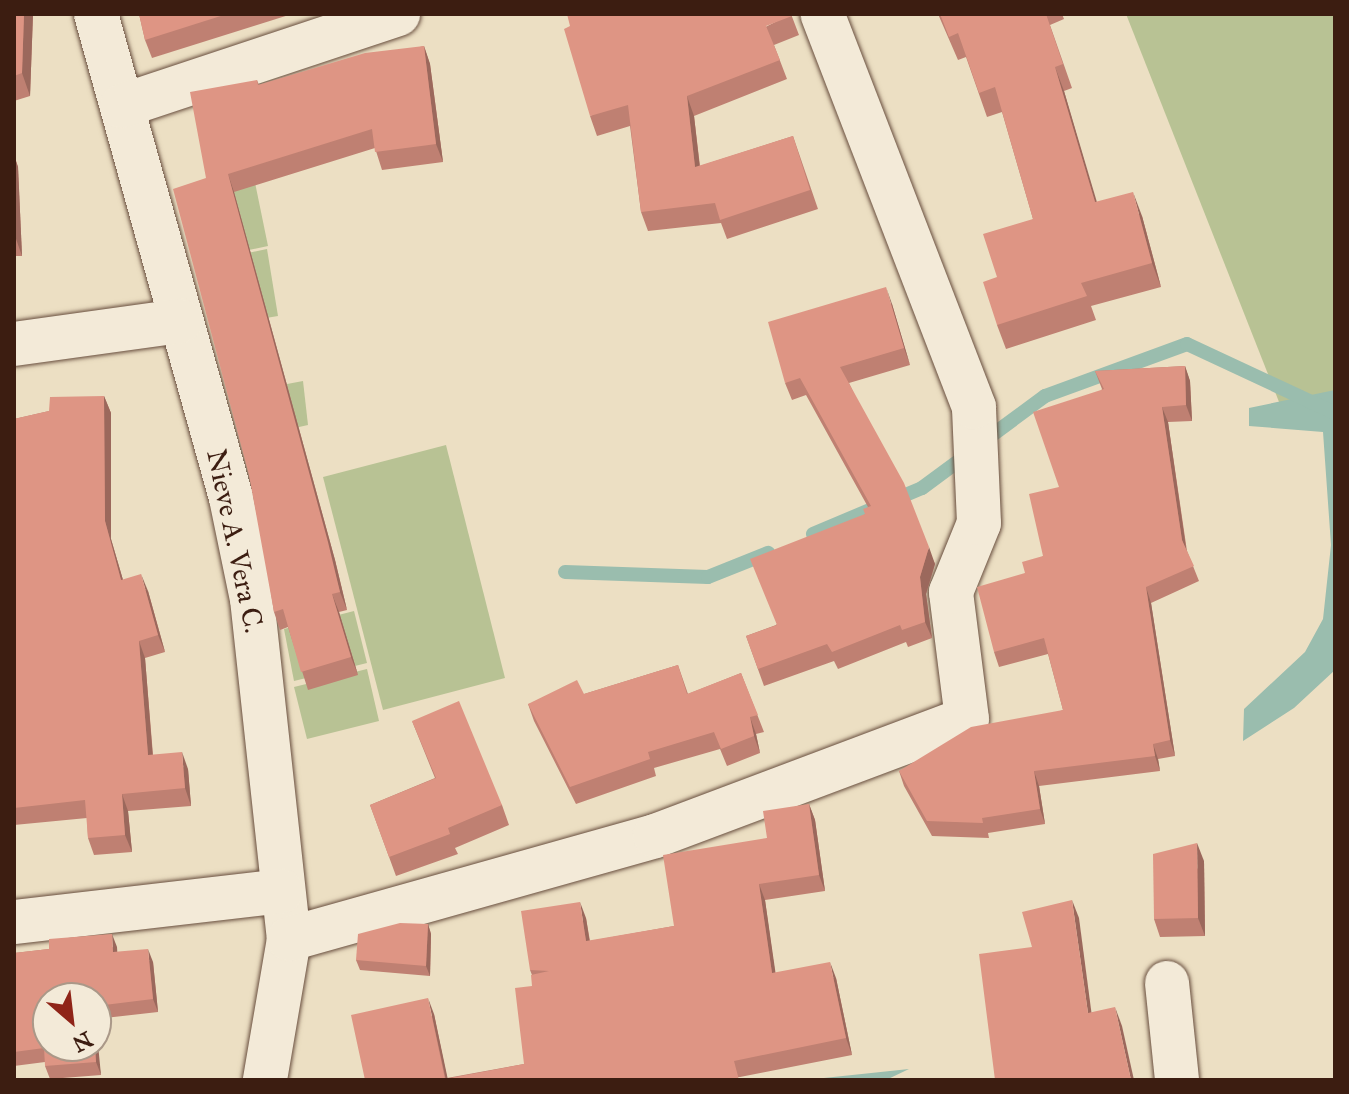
<!DOCTYPE html>
<html>
<head>
<meta charset="utf-8">
<style>
	body { margin:0 }
	#map { position:relative; width:1349px; height:1094px; overflow:hidden; background:#ecdfc3; font-family:"IM FELL Great Primer",serif }
	div>[style] { position:absolute }
	[style*='--x'] { left:calc(var(--x)*1px); top:calc(var(--y)*1px); width:calc(var(--w)*1px); rotate:calc(var(--a)*1deg) }
	.green>* { inset:0; background:#b8c294 }
	.water>* { inset:0; background:#9abdae }
	.stream>* { height:14px; margin:-7px; padding:0 7px; transform-origin:7px; border-radius:7px; background:#9abdae }
	.roads { filter:drop-shadow(0 0 2px #684e3e) drop-shadow(0 0 2px #684e3e) }
	.minor>* { height:44px; margin:-22px; padding:0 22px; transform-origin:22px; border-radius:22px; background:#f3ead8 }
	.wall>* { inset:0; background:#bf8072 }
	.shaded-wall>* { inset:0; background:#9b685c }
	.building>* { inset:0; background:#de9584 }
	span { translate:-50% -50%; white-space:nowrap; text-align:center; line-height:1.15; -webkit-text-stroke:7px #f3ead8; paint-order:stroke }
	.street-label { font-size:28px; color:#3c1d11 }
	.frame { position:absolute; inset:0; border:16px solid #3c1d11; pointer-events:none }
	.north { position:absolute; left:32px; top:982px; width:80px; height:80px; box-sizing:border-box; background:#f3ead8; border:2px solid #aa9888; border-radius:50%; rotate:152deg; font-size:22px; font-weight:700; line-height:32px; text-align:center; color:#3c1d11 }
	.north::after { content:''; display:block; margin:auto; width:28px; height:36px; background:#8f2418; clip-path:polygon(50% 0,100% 100%,50% 72%,0 100%) }
</style>
</head>
<body>
<div id="map">
	<div class="green">
		<i style="clip-path:polygon(1126px 14px,1335px 14px,1335px 406px,1281px 407px)"></i>
		<i style="clip-path:polygon(253px 173px,268px 246px,211px 258px,196px 185px)"></i>
		<i style="clip-path:polygon(267px 249px,278px 316px,223px 325px,210px 261px)"></i>
		<i style="clip-path:polygon(303px 381px,308px 425px,254px 437px,245px 392px)"></i>
		<i style="clip-path:polygon(446px 445px,505px 678px,383px 710px,323px 477px)"></i>
		<i style="clip-path:polygon(354px 611px,367px 663px,294px 681px,284px 629px)"></i>
		<i style="clip-path:polygon(367px 669px,379px 721px,307px 739px,294px 687px)"></i>
	</div>
	<div class="water">
		<i style="clip-path:polygon(1335px 390px,1335px 670px,1294px 708px,1243px 741px,1244px 709px,1305px 652px,1323px 619px,1331px 545px,1323px 432px,1249px 426px,1249px 408px)"></i>
		<i style="clip-path:polygon(909px 1069px,886px 1080px,805px 1080px)"></i>
	</div>
	<div class="stream">
		<i style="--x:984;--y:441;--w:76;--a:-36.4"></i>
		<i style="--x:1045;--y:396;--w:151;--a:-20.1"></i>
		<i style="--x:1187;--y:344;--w:163;--a:25"></i>
		<i style="--x:813;--y:534;--w:118;--a:-22.9"></i>
		<i style="--x:922;--y:488;--w:57;--a:-36.5"></i>
		<i style="--x:565;--y:572;--w:143;--a:2"></i>
		<i style="--x:708;--y:577;--w:65;--a:-21.8"></i>
	</div>
	<div class="roads">
		<div class="minor">
			<i style="--x:96;--y:14;--w:502;--a:74.41"></i>
			<i style="--x:231;--y:498;--w:103;--a:78.3"></i>
			<i style="--x:252;--y:599;--w:342;--a:83.8"></i>
			<i style="--x:289;--y:939;--w:143;--a:99.7"></i>
			<i style="--x:122;--y:106;--w:291;--a:-18.4"></i>
			<i style="--x:14;--y:344;--w:168;--a:-7.9"></i>
			<i style="--x:14;--y:922;--w:269;--a:-6.6"></i>
			<i style="--x:289;--y:939;--w:380;--a:-15.7"></i>
			<i style="--x:655;--y:836;--w:333;--a:-20.6"></i>
			<i style="--x:967;--y:719;--w:128;--a:-97.2"></i>
			<i style="--x:951;--y:592;--w:74;--a:-67.9"></i>
			<i style="--x:979;--y:523;--w:116;--a:-92.5"></i>
			<i style="--x:974;--y:407;--w:421;--a:-111.1"></i>
			<i style="--x:1167;--y:983;--w:98;--a:84.1"></i>
		</div>
	</div>
	<div class="wall">
		<i style="clip-path:polygon(14px 14px,33px 14px,30px 96px,14px 101px)"></i>
		<i style="clip-path:polygon(139px 14px,292px 14px,152px 58px,145px 40px)"></i>
		<i style="clip-path:polygon(791px 14px,799px 35px,774px 45px,787px 79px,694px 116px,700px 166px,793px 136px,818px 209px,727px 239px,721px 223px,648px 231px,641px 212px,630px 126px,597px 136px,590px 116px)"></i>
		<i style="clip-path:polygon(938px 14px,1062px 14px,1064px 19px,1050px 25px,1072px 88px,1064px 91px,1096px 202px,1142px 216px,1161px 287px,1091px 306px,1096px 320px,1006px 349px,997px 325px,997px 277px,1033px 219px,1002px 112px,987px 117px,966px 57px,958px 60px)"></i>
		<i style="clip-path:polygon(424px 46px,430px 64px,443px 162px,382px 170px,375px 148px,234px 192px,335px 560px,347px 610px,339px 612px,358px 675px,308px 690px,288px 627px,280px 630px,274px 612px,206px 178px,257px 80px,259px 85px)"></i>
		<i style="clip-path:polygon(14px 155px,18px 167px,22px 256px,14px 256px)"></i>
		<i style="clip-path:polygon(892px 304px,910px 365px,849px 383px,935px 564px,926px 594px,932px 638px,908px 647px,906px 642px,838px 669px,834px 661px,764px 686px,746px 636px,776px 625px,865px 514px,868px 507px,806px 395px,792px 400px,785px 383px)"></i>
		<i style="clip-path:polygon(1185px 366px,1190px 381px,1192px 421px,1168px 422px,1187px 551px,1199px 581px,1151px 603px,1175px 756px,1158px 759px,1160px 771px,1039px 786px,1045px 824px,988px 833px,989px 838px,932px 836px,904px 786px,899px 771px,1063px 710px,1048px 654px,999px 667px,994px 652px,1025px 573px,1043px 556px,1059px 487px,1102px 389px,1095px 371px)"></i>
		<i style="clip-path:polygon(104px 396px,111px 413px,111px 539px,123px 580px,148px 591px,165px 652px,145px 658px,153px 755px,188px 769px,191px 806px,128px 811px,132px 852px,94px 855px,88px 838px,87px 818px,14px 825px,14px 419px,49px 411px)"></i>
		<i style="clip-path:polygon(678px 665px,688px 694px,741px 673px,764px 732px,756px 734px,760px 753px,727px 766px,720px 749px,654px 768px,656px 776px,576px 804px,534px 721px,528px 704px,584px 694px)"></i>
		<i style="clip-path:polygon(412px 721px,502px 805px,509px 825px,455px 848px,458px 854px,396px 876px,370px 805px,435px 778px)"></i>
		<i style="clip-path:polygon(809px 804px,815px 820px,825px 891px,765px 900px,775px 973px,836px 978px,852px 1055px,740px 1077px,365px 1080px,434px 1014px,447px 1078px,524px 1064px,532px 986px,532px 975px,530px 970px,586px 918px,590px 941px,674px 926px,767px 838px)"></i>
		<i style="clip-path:polygon(1204px 861px,1205px 936px,1160px 937px,1154px 919px)"></i>
		<i style="clip-path:polygon(428px 924px,431px 934px,430px 976px,360px 970px,356px 960px)"></i>
		<i style="clip-path:polygon(117px 947px,117px 952px,153px 962px,158px 1012px,96px 1019px,96px 998px,48px 998px,96px 1046px,101px 1075px,50px 1079px,45px 1066px,45px 1062px,14px 1066px,14px 953px,49px 949px)"></i>
	</div>
	<div class="shaded-wall">
		<i style="clip-path:polygon(24px 14px,33px 14px,30px 96px,22px 73px)"></i>
		<i style="clip-path:polygon(424px 46px,430px 64px,443px 162px,436px 144px)"></i>
		<i style="clip-path:polygon(1055px 67px,1064px 91px,1104px 226px,1095px 202px)"></i>
		<i style="clip-path:polygon(687px 96px,694px 116px,702px 187px,695px 167px)"></i>
		<i style="clip-path:polygon(14px 155px,18px 167px,22px 256px,15px 236px)"></i>
		<i style="clip-path:polygon(228px 174px,234px 192px,335px 560px,347px 610px,340px 592px)"></i>
		<i style="clip-path:polygon(1133px 192px,1142px 216px,1161px 287px,1152px 263px)"></i>
		<i style="clip-path:polygon(886px 287px,892px 304px,910px 365px,904px 348px)"></i>
		<i style="clip-path:polygon(1185px 366px,1190px 381px,1192px 421px,1186px 405px)"></i>
		<i style="clip-path:polygon(104px 396px,111px 413px,111px 539px,128px 597px,121px 580px,105px 521px)"></i>
		<i style="clip-path:polygon(1162px 407px,1168px 422px,1187px 555px,1182px 540px)"></i>
		<i style="clip-path:polygon(929px 547px,935px 564px,926px 594px,932px 638px,925px 622px,920px 577px)"></i>
		<i style="clip-path:polygon(141px 574px,148px 591px,165px 652px,158px 635px)"></i>
		<i style="clip-path:polygon(1146px 587px,1151px 603px,1175px 756px,1170px 740px)"></i>
		<i style="clip-path:polygon(332px 594px,339px 612px,358px 675px,351px 657px)"></i>
		<i style="clip-path:polygon(139px 641px,145px 658px,154px 772px,148px 755px)"></i>
		<i style="clip-path:polygon(750px 717px,756px 734px,760px 753px,754px 736px)"></i>
		<i style="clip-path:polygon(1153px 744px,1158px 759px,1160px 771px,1155px 756px)"></i>
		<i style="clip-path:polygon(182px 752px,188px 769px,191px 806px,185px 788px)"></i>
		<i style="clip-path:polygon(1034px 771px,1039px 786px,1045px 824px,1040px 809px)"></i>
		<i style="clip-path:polygon(122px 794px,128px 811px,132px 852px,125px 835px)"></i>
		<i style="clip-path:polygon(809px 804px,815px 820px,825px 891px,819px 875px)"></i>
		<i style="clip-path:polygon(1197px 843px,1204px 861px,1205px 936px,1198px 918px)"></i>
		<i style="clip-path:polygon(759px 884px,765px 900px,778px 990px,772px 973px)"></i>
		<i style="clip-path:polygon(1072px 900px,1079px 918px,1094px 1032px,1088px 1013px)"></i>
		<i style="clip-path:polygon(580px 902px,586px 918px,592px 957px,586px 941px)"></i>
		<i style="clip-path:polygon(428px 924px,431px 934px,430px 976px,426px 966px)"></i>
		<i style="clip-path:polygon(112px 934px,117px 947px,118px 965px,113px 952px)"></i>
		<i style="clip-path:polygon(148px 949px,153px 962px,158px 1012px,153px 999px)"></i>
		<i style="clip-path:polygon(830px 962px,836px 978px,852px 1055px,846px 1038px)"></i>
		<i style="clip-path:polygon(428px 998px,434px 1014px,448px 1080px,446px 1080px)"></i>
		<i style="clip-path:polygon(1115px 1007px,1122px 1026px,1134px 1080px,1131px 1080px)"></i>
		<i style="clip-path:polygon(96px 1024px,101px 1075px,96px 1062px,95px 1046px,96px 1046px)"></i>
	</div>
	<div class="building">
		<i style="clip-path:polygon(14px 14px,24px 14px,22px 73px,14px 76px)"></i>
		<i style="clip-path:polygon(139px 14px,227px 14px,145px 40px)"></i>
		<i style="clip-path:polygon(567px 14px,791px 14px,792px 16px,766px 26px,780px 60px,687px 96px,695px 167px,793px 136px,810px 190px,720px 220px,715px 203px,641px 212px,628px 105px,590px 116px,564px 29px,570px 26px)"></i>
		<i style="clip-path:polygon(940px 14px,1046px 14px,1063px 64px,1055px 67px,1095px 202px,1133px 192px,1152px 263px,1081px 283px,1087px 296px,997px 325px,983px 282px,997px 277px,983px 234px,1033px 219px,995px 87px,979px 93px,958px 33px,949px 37px)"></i>
		<i style="clip-path:polygon(424px 46px,436px 144px,375px 152px,372px 129px,228px 174px,328px 542px,340px 592px,332px 594px,351px 657px,301px 672px,283px 609px,274px 612px,249px 475px,173px 189px,206px 178px,190px 92px,257px 80px,258px 85px,365px 53px)"></i>
		<i style="clip-path:polygon(886px 287px,904px 348px,840px 367px,904px 483px,929px 547px,920px 577px,925px 622px,902px 630px,900px 625px,832px 652px,827px 644px,758px 669px,746px 636px,777px 625px,750px 559px,865px 514px,863px 509px,871px 506px,800px 378px,785px 383px,768px 322px)"></i>
		<i style="clip-path:polygon(1185px 366px,1186px 405px,1162px 407px,1182px 540px,1194px 566px,1146px 587px,1170px 740px,1153px 744px,1155px 756px,1034px 771px,1040px 809px,982px 818px,983px 823px,927px 821px,899px 771px,971px 727px,1063px 710px,1044px 638px,994px 652px,977px 587px,1025px 573px,1022px 562px,1043px 556px,1029px 494px,1059px 487px,1033px 412px,1104px 389px,1095px 371px)"></i>
		<i style="clip-path:polygon(104px 396px,105px 521px,121px 580px,141px 574px,158px 635px,139px 641px,148px 755px,182px 752px,185px 788px,122px 794px,125px 835px,88px 838px,85px 800px,14px 808px,14px 419px,49px 411px,50px 397px)"></i>
		<i style="clip-path:polygon(678px 665px,687px 694px,741px 673px,758px 715px,750px 717px,754px 736px,721px 749px,714px 732px,648px 752px,650px 759px,570px 787px,528px 704px,577px 680px,584px 694px)"></i>
		<i style="clip-path:polygon(459px 701px,502px 805px,448px 828px,450px 834px,389px 857px,370px 805px,436px 778px,412px 721px)"></i>
		<i style="clip-path:polygon(809px 804px,819px 875px,759px 884px,772px 973px,830px 962px,846px 1038px,734px 1061px,739px 1080px,365px 1080px,351px 1015px,428px 998px,445px 1079px,524px 1064px,515px 988px,532px 986px,531px 975px,549px 971px,530px 970px,521px 911px,580px 902px,586px 941px,674px 926px,663px 855px,767px 838px,763px 811px)"></i>
		<i style="clip-path:polygon(1197px 843px,1198px 918px,1154px 919px,1153px 854px)"></i>
		<i style="clip-path:polygon(1072px 900px,1088px 1013px,1115px 1007px,1131px 1080px,995px 1080px,979px 954px,1032px 947px,1022px 912px)"></i>
		<i style="clip-path:polygon(400px 923px,428px 924px,426px 966px,356px 960px,358px 934px)"></i>
		<i style="clip-path:polygon(112px 934px,113px 952px,148px 949px,153px 999px,96px 1006px,96px 998px,48px 998px,48px 1046px,95px 1046px,96px 1062px,45px 1066px,44px 1048px,14px 1052px,14px 953px,49px 949px,49px 939px)"></i>
	</div>
	<div class="street-label">
		<span style="left:235px;top:541px;rotate:78deg">Nieve A. Vera C.</span>
	</div>
	<div class="frame"></div>
	<div class="north">N</div>
</div>
</body>
</html>
